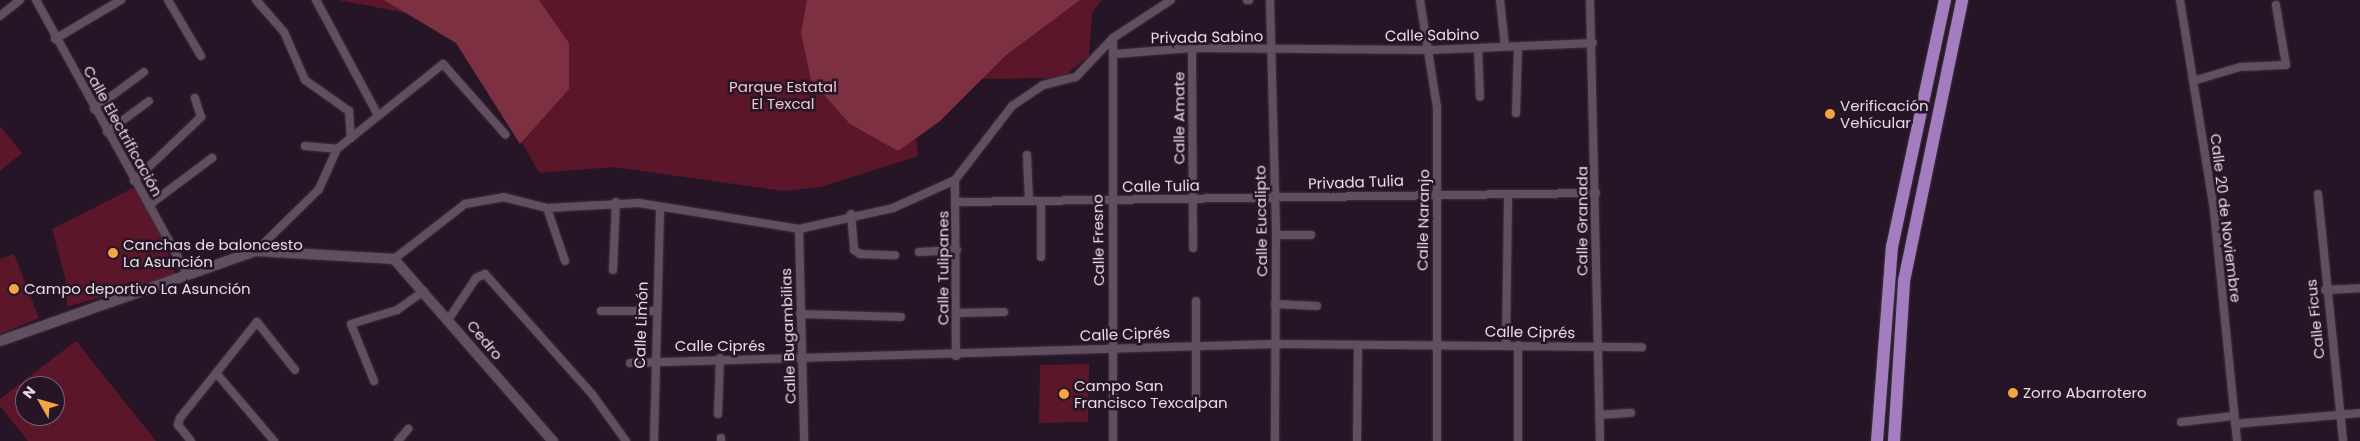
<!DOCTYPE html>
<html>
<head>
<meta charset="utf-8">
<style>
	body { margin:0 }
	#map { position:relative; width:2360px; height:441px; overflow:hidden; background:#261526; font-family:Poppins,sans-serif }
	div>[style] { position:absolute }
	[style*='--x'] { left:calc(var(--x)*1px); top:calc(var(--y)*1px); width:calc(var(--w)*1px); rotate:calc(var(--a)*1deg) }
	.green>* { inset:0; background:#5b162a }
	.forest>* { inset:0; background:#7e3043 }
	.roads { filter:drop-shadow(0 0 1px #3e323e) drop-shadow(0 0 1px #3e323e) }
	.minor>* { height:8px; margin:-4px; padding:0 4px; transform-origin:4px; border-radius:4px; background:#624e61 }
	.tertiary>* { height:10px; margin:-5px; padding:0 5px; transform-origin:5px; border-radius:5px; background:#624e61 }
	.primary>* { height:12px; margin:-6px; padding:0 6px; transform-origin:6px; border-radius:6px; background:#a47dc0 }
	.dots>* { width:14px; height:14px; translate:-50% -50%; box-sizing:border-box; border:2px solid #261526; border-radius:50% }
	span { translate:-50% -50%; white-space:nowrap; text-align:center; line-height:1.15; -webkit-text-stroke:5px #261526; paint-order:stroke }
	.street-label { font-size:15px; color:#e7dbe6 }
	.park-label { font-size:15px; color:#f4c4cb }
	.poi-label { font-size:15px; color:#e7dbe6 }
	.left { translate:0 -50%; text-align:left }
	.north { position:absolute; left:15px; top:376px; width:50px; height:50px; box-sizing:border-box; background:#261526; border:1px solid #736473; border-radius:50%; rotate:308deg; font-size:14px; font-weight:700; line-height:20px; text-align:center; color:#e7dbe6 }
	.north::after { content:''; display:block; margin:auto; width:18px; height:22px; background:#f3a443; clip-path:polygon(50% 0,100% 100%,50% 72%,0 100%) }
</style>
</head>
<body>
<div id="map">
	<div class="green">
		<i style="clip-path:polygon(338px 0,1102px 0,1092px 12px,1089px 56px,1062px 78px,974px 79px,913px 106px,918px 156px,821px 187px,783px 191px,614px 167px,539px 173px,471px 50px,428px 17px)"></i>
		<i style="clip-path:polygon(0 126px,22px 153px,0 171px)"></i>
		<i style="clip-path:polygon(135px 187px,160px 231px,176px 275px,67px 307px,67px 285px,52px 229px)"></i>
		<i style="clip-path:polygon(14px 254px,39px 318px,0 334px,0 259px)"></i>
		<i style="clip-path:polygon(evenodd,76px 341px,156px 441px,28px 441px,0 406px,0 399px,76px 341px,25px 386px,55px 386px,55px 416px,25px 416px,25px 386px)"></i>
		<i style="clip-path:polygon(1089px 364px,1088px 422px,1039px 423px,1040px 365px)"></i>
	</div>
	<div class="forest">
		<i style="clip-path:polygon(384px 0,539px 0,569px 43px,569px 89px,520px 144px,456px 43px)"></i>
		<i style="clip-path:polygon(807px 0,1080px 0,1005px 56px,940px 121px,898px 151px,850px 124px,811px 80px,801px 33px)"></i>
	</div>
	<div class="roads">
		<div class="minor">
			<i style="--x:36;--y:0;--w:313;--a:61.1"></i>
			<i style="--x:168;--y:0;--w:65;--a:59.5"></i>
			<i style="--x:256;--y:0;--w:43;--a:48.8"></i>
			<i style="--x:284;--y:32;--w:52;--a:66.4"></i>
			<i style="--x:305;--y:80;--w:54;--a:35.2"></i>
			<i style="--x:349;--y:111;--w:27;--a:86"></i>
			<i style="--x:316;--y:0;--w:131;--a:61.7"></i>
			<i style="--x:1247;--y:0;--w:2;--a:0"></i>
			<i style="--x:1270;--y:0;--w:235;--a:88.5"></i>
			<i style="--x:1276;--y:235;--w:206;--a:90.3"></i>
			<i style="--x:1420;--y:0;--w:108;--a:81"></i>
			<i style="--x:1437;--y:107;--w:334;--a:90"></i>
			<i style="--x:1500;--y:0;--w:46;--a:83.8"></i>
			<i style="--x:1590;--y:0;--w:441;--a:88.7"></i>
			<i style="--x:2180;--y:0;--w:213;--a:80.8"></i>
			<i style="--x:2214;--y:210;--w:232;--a:84.3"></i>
			<i style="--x:0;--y:16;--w:26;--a:-39"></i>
			<i style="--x:55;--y:39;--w:77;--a:-30.6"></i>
			<i style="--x:1192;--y:48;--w:200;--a:89.7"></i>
			<i style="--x:1478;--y:48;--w:49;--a:87.7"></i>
			<i style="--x:1114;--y:54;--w:78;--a:-4.4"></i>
			<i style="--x:1192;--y:48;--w:239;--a:0.5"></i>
			<i style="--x:1431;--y:50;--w:162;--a:-2.5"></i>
			<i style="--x:2193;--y:81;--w:49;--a:-16.6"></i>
			<i style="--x:2240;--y:67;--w:46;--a:-2.5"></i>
			<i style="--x:2286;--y:65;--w:61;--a:-99.5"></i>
			<i style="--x:94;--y:109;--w:62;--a:-36.5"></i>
			<i style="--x:1516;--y:113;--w:66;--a:-88.3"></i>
			<i style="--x:107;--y:132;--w:52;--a:-36.4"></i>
			<i style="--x:305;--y:146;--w:32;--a:5"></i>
			<i style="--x:1027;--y:155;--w:46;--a:87.5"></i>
			<i style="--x:955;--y:180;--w:176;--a:89.7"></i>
			<i style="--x:134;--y:181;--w:93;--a:-43.7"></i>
			<i style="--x:201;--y:117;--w:20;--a:-108"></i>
			<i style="--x:2318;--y:194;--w:248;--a:84.2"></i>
			<i style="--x:957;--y:202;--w:639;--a:-0.81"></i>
			<i style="--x:149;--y:205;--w:79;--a:-36.7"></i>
			<i style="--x:547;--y:208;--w:56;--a:71.2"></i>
			<i style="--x:851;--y:214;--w:36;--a:85"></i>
			<i style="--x:854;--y:250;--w:7;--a:34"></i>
			<i style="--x:860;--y:254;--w:35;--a:2"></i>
			<i style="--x:799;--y:229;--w:212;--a:88.6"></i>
			<i style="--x:1276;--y:235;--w:35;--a:0"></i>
			<i style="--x:256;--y:251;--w:88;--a:-44.5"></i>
			<i style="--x:319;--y:189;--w:44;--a:-65.8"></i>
			<i style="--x:337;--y:149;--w:136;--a:-38.7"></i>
			<i style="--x:443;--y:64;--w:94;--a:48.5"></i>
			<i style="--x:919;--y:252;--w:38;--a:-3"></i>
			<i style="--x:1041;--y:257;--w:55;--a:-90"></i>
			<i style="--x:394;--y:259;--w:90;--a:-37.8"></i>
			<i style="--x:465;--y:204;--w:39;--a:-10"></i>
			<i style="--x:503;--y:197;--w:45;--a:14"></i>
			<i style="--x:547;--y:208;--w:92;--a:-3.1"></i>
			<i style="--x:639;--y:203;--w:162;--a:9.2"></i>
			<i style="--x:799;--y:229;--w:96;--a:-12.6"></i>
			<i style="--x:893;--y:208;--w:68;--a:-24.3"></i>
			<i style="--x:955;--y:180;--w:93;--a:-52.4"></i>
			<i style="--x:1012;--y:106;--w:37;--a:-34"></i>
			<i style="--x:1043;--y:85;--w:34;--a:-14"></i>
			<i style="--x:1076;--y:77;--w:54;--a:-46.5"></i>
			<i style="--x:1113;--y:38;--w:69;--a:-33.2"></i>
			<i style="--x:613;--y:270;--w:68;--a:-87.5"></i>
			<i style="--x:2325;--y:290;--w:35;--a:-3"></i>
			<i style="--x:1196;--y:301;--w:95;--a:90"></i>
			<i style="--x:1275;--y:304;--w:42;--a:2.7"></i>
			<i style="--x:601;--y:311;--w:53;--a:0"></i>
			<i style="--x:956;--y:313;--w:48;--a:-1.2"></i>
			<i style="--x:800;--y:314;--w:101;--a:1.7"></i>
			<i style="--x:448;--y:320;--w:50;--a:-56.3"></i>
			<i style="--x:476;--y:278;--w:10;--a:-24"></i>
			<i style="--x:485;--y:274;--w:161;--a:48.3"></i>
			<i style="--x:592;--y:394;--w:58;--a:54.1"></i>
			<i style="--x:1506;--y:345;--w:149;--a:-89.2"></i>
			<i style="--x:1518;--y:345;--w:96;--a:90"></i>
			<i style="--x:630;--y:363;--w:645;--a:-1.69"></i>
			<i style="--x:1275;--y:344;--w:367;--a:0.5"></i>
			<i style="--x:217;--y:374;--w:88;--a:49.6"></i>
			<i style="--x:374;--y:381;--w:61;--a:-112"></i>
			<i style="--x:351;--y:324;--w:48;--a:-16.9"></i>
			<i style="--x:397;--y:310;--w:33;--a:-35"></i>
			<i style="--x:718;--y:414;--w:56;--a:-88"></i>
			<i style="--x:1599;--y:415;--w:32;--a:-4"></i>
			<i style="--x:2181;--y:422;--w:53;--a:-6.5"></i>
			<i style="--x:2235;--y:424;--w:125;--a:-5"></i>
			<i style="--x:191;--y:441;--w:21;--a:-129"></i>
			<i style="--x:178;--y:425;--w:7;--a:-74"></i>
			<i style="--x:180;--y:418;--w:123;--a:-51.3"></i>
			<i style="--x:257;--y:322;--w:61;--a:51.6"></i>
			<i style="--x:398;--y:441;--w:16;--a:-50"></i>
			<i style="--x:654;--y:441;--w:232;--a:-88.5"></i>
			<i style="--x:721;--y:441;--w:3;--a:-90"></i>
			<i style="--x:1113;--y:441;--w:403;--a:-90"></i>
			<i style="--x:1357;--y:441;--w:96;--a:-89.4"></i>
		</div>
		<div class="tertiary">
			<i style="--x:0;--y:341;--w:271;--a:-19.4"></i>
			<i style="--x:256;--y:251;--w:138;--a:3.3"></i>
			<i style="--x:394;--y:259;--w:242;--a:48.9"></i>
		</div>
		<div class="primary">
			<i style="--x:1877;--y:441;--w:195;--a:-85.6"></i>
			<i style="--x:1892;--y:247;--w:253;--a:-77.9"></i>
			<i style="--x:1894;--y:441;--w:160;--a:-86.4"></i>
			<i style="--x:1904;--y:281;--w:287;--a:-78.3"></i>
		</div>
	</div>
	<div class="dots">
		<i style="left:1830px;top:114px;background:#f3a443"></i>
		<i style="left:113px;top:253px;background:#f3a443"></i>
		<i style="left:14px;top:289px;background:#f3a443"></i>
		<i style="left:2013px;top:393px;background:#f3a443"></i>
		<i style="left:1064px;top:394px;background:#f3a443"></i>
	</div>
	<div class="street-label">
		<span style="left:1432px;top:35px;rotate:-1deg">Calle Sabino</span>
		<span style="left:1207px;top:37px;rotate:-1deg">Privada Sabino</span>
		<span style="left:1179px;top:118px;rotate:-90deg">Calle Amate</span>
		<span style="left:123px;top:131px;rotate:61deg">Calle Electrificación</span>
		<span style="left:1356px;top:182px;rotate:-2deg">Privada Tulia</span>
		<span style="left:1161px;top:186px;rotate:-1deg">Calle Tulia</span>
		<span style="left:2226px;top:218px;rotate:83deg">Calle 20 de Noviembre</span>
		<span style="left:1423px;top:220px;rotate:-89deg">Calle Naranjo</span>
		<span style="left:1261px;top:221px;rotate:-91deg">Calle Eucalipto</span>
		<span style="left:1582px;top:221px;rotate:-90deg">Calle Granada</span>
		<span style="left:1098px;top:240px;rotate:-91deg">Calle Fresno</span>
		<span style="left:943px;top:268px;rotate:-90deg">Calle Tulipanes</span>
		<span style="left:2315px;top:319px;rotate:-96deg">Calle Ficus</span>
		<span style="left:641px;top:325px;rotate:-88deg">Calle Limón</span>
		<span style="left:1530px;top:332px;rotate:1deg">Calle Ciprés</span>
		<span style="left:1125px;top:334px;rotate:-2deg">Calle Ciprés</span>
		<span style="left:788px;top:336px;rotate:-92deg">Calle Bugambilias</span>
		<span style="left:485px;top:340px;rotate:50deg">Cedro</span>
		<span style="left:720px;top:346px">Calle Ciprés</span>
	</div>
	<div class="park-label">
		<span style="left:783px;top:95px">Parque Estatal<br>El Texcal</span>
	</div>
	<div class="poi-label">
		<span class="left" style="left:1840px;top:114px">Verificación<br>Vehícular</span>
		<span class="left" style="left:123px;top:253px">Canchas de baloncesto<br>La Asunción</span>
		<span class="left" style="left:24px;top:289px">Campo deportivo La Asunción</span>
		<span class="left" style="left:1074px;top:394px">Campo San<br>Francisco Texcalpan</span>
		<span class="left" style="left:2023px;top:393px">Zorro Abarrotero</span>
	</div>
	<div class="north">N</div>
</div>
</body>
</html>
